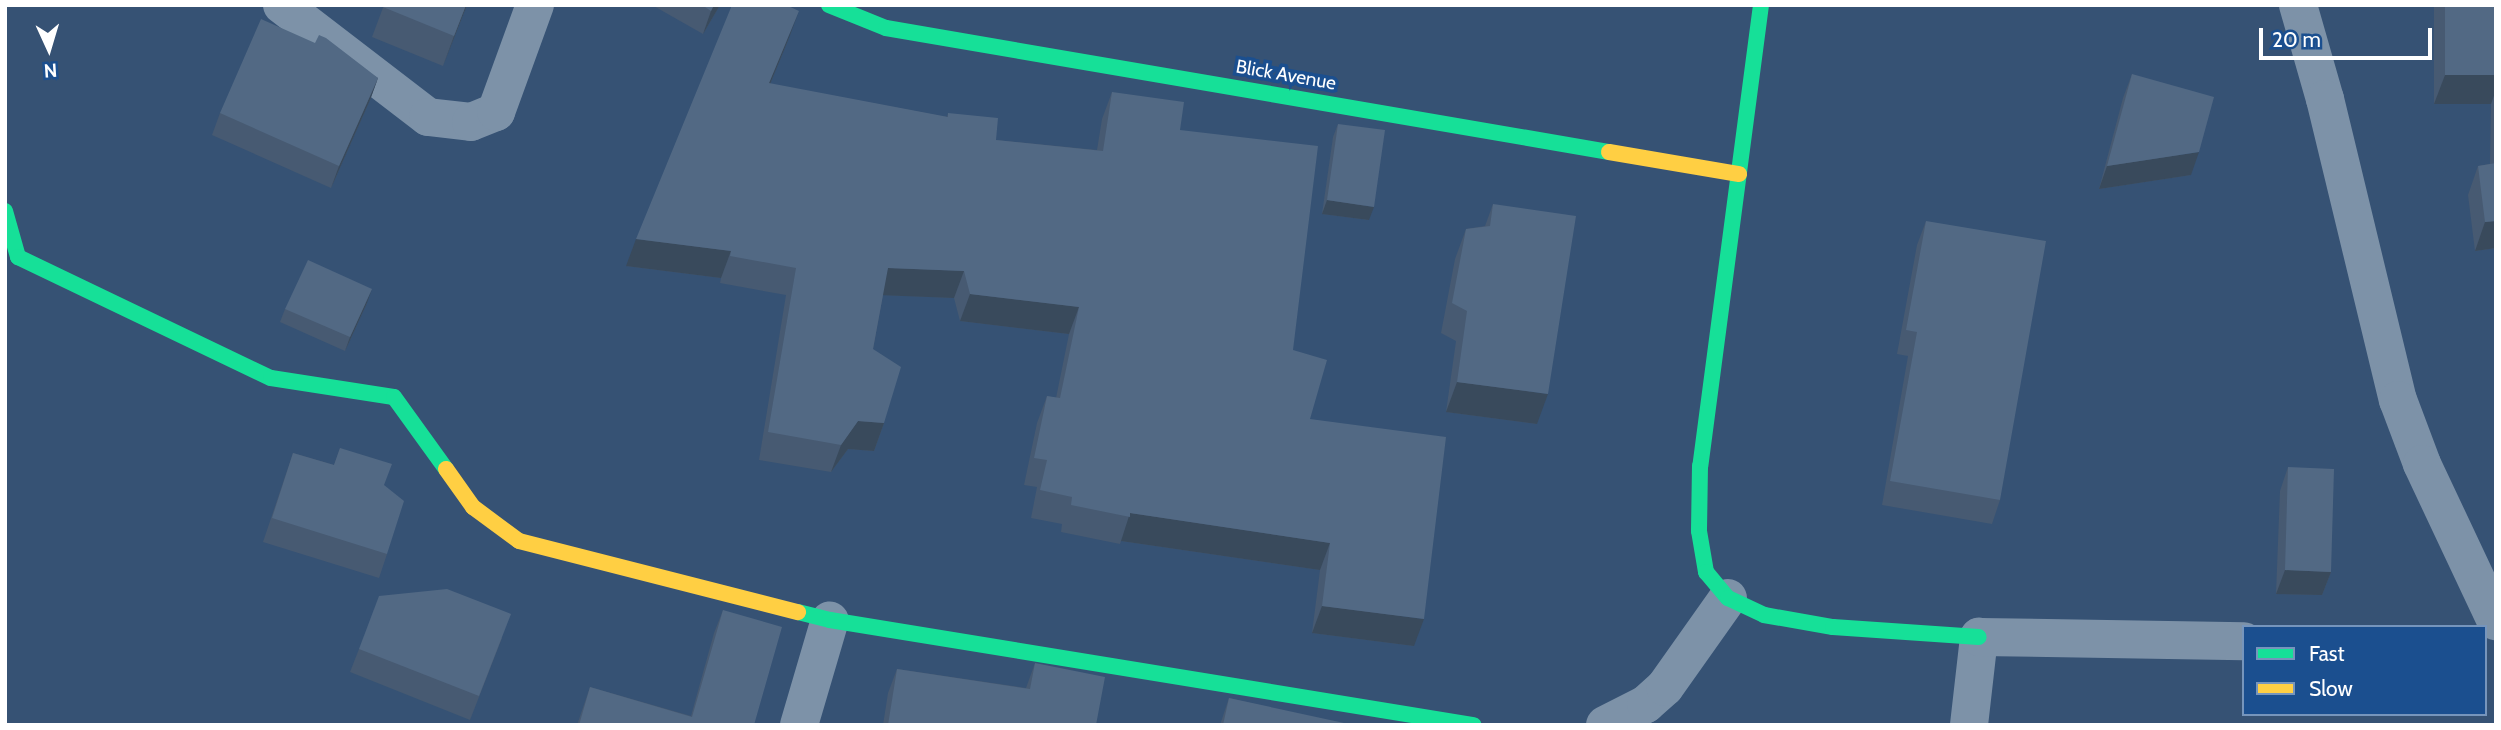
<!DOCTYPE html>
<html>
<head>
<meta charset="utf-8">
<style>
	body { margin:0 }
	#map { position:relative; width:2501px; height:730px; overflow:hidden; background:#365274; font-family:Cabin,sans-serif }
	div>[style] { position:absolute }
	[style*='--x'] { left:calc(var(--x)*1px); top:calc(var(--y)*1px); width:calc(var(--w)*1px); rotate:calc(var(--a)*1deg) }
	.street>* { height:38px; margin:-19px; padding:0 19px; transform-origin:19px; border-radius:19px; background:#7d92a8 }
	.fast>* { height:16px; margin:-8px; padding:0 8px; transform-origin:8px; border-radius:8px; background:#16e098 }
	.slow>* { height:16px; margin:-8px; padding:0 8px; transform-origin:8px; border-radius:8px; background:#ffcf43 }
	.wall>* { inset:0; background:#475a72 }
	.shaded-wall>* { inset:0; background:#394a5c }
	.building>* { inset:0; background:#526984 }
	span { translate:-50% -50%; white-space:nowrap; text-align:center; line-height:1.15; -webkit-text-stroke:7px #1b4f8f; paint-order:stroke }
	.street-label { font-size:19px; color:#fff }
	.frame { position:absolute; inset:0; border:7px solid #fff; pointer-events:none }
	.legend { position:absolute; left:2242px; top:625px; width:245px; height:91px; box-sizing:border-box; background:#1b4f8f; border:2px solid #7695bc; margin:0; padding:9px 12px; list-style:none; font-size:21px; color:#fff }
	.legend li { display:flex; align-items:center; gap:14px; height:35px }
	.legend b { width:35px; border:2px solid #7695bc }
	.north { position:absolute; left:14px; top:14px; width:70px; height:70px; -webkit-text-stroke:5px #1b4f8f; paint-order:stroke; rotate:176deg; font-size:19px; font-weight:700; line-height:28px; text-align:center; color:#fff }
	.north::after { content:''; display:block; margin:auto; width:24px; height:32px; background:#fff; clip-path:polygon(50% 0,100% 100%,50% 72%,0 100%) }
	.scale { position:absolute; left:2259px; top:28px; width:173px; height:32px; box-sizing:border-box; border:4px solid #fff; border-top:0; padding-left:9px; font-size:21px; line-height:24px; white-space:nowrap; color:#fff; -webkit-text-stroke:5px #1b4f8f; paint-order:stroke }
</style>
</head>
<body>
<div id="map">
	<div class="street">
		<i style="--x:282;--y:5;--w:184;--a:37.5"></i>
		<i style="--x:428;--y:117;--w:43;--a:6.6"></i>
		<i style="--x:471;--y:122;--w:27;--a:-22"></i>
		<i style="--x:496;--y:112;--w:114;--a:-70"></i>
		<i style="--x:2298;--y:5;--w:98;--a:74"></i>
		<i style="--x:2325;--y:99;--w:310;--a:76.4"></i>
		<i style="--x:2398;--y:400;--w:68;--a:69.4"></i>
		<i style="--x:2422;--y:464;--w:174;--a:64.8"></i>
		<i style="--x:799;--y:725;--w:109;--a:-73.6"></i>
		<i style="--x:1605;--y:725;--w:46;--a:-27.1"></i>
		<i style="--x:1646;--y:704;--w:25;--a:-42"></i>
		<i style="--x:1665;--y:687;--w:109;--a:-54.7"></i>
		<i style="--x:1969;--y:725;--w:89;--a:-83.5"></i>
		<i style="--x:1979;--y:637;--w:265;--a:0.9"></i>
	</div>
	<div class="fast">
		<i style="--x:829;--y:5;--w:61;--a:22"></i>
		<i style="--x:886;--y:28;--w:734;--a:9.73"></i>
		<i style="--x:1761;--y:5;--w:465;--a:97.5"></i>
		<i style="--x:1700;--y:466;--w:65;--a:90.9"></i>
		<i style="--x:1699;--y:531;--w:42;--a:80.3"></i>
		<i style="--x:1706;--y:572;--w:34;--a:50"></i>
		<i style="--x:1728;--y:598;--w:40;--a:25"></i>
		<i style="--x:1764;--y:615;--w:70;--a:9.9"></i>
		<i style="--x:1833;--y:627;--w:146;--a:3.9"></i>
		<i style="--x:5;--y:211;--w:48;--a:74.2"></i>
		<i style="--x:18;--y:257;--w:280;--a:25.6"></i>
		<i style="--x:271;--y:378;--w:124;--a:8.8"></i>
		<i style="--x:394;--y:397;--w:89;--a:54.2"></i>
		<i style="--x:798;--y:612;--w:33;--a:14"></i>
		<i style="--x:830;--y:620;--w:652;--a:9.27"></i>
	</div>
	<div class="slow">
		<i style="--x:1609;--y:152;--w:132;--a:9.6"></i>
		<i style="--x:446;--y:469;--w:47;--a:54.6"></i>
		<i style="--x:473;--y:507;--w:57;--a:36.5"></i>
		<i style="--x:519;--y:541;--w:288;--a:14.3"></i>
	</div>
	<div class="wall">
		<i style="clip-path:polygon(384px 5px,467px 5px,443px 66px,372px 37px)"></i>
		<i style="clip-path:polygon(652px 5px,720px 5px,703px 34px)"></i>
		<i style="clip-path:polygon(2434px 5px,2496px 5px,2496px 248px,2475px 251px,2468px 195px,2478px 166px,2490px 164px,2491px 104px,2434px 104px)"></i>
		<i style="clip-path:polygon(789px 38px,770px 84px,947px 117px,948px 113px,996px 140px,1097px 150px,1102px 119px,1112px 92px,1180px 130px,1293px 350px,1310px 419px,1414px 646px,1312px 633px,1320px 570px,1121px 541px,1120px 544px,1061px 532px,1062px 524px,1031px 518px,1037px 487px,1024px 485px,1037px 423px,1047px 396px,1056px 398px,1069px 334px,960px 321px,954px 298px,883px 295px,873px 349px,884px 423px,874px 451px,848px 449px,831px 472px,759px 460px,786px 295px,720px 283px,721px 278px,626px 266px)"></i>
		<i style="clip-path:polygon(315px 43px,378px 78px,370px 100px,331px 188px,212px 135px,220px 113px)"></i>
		<i style="clip-path:polygon(2132px 74px,2191px 175px,2099px 189px,2123px 98px)"></i>
		<i style="clip-path:polygon(1338px 124px,1369px 220px,1322px 214px,1333px 137px)"></i>
		<i style="clip-path:polygon(1493px 204px,1537px 424px,1446px 412px,1456px 341px,1441px 333px,1455px 259px,1466px 229px,1485px 226px)"></i>
		<i style="clip-path:polygon(1926px 221px,2000px 500px,1992px 524px,1882px 505px,1908px 356px,1897px 354px,1917px 245px)"></i>
		<i style="clip-path:polygon(367px 303px,345px 351px,280px 322px,285px 309px)"></i>
		<i style="clip-path:polygon(340px 448px,384px 485px,387px 554px,379px 578px,263px 542px,293px 453px,334px 465px)"></i>
		<i style="clip-path:polygon(2288px 467px,2331px 572px,2322px 595px,2276px 594px,2280px 491px)"></i>
		<i style="clip-path:polygon(723px 610px,754px 725px,577px 725px,590px 687px,691px 716px,714px 633px)"></i>
		<i style="clip-path:polygon(502px 638px,470px 720px,350px 672px,359px 649px)"></i>
		<i style="clip-path:polygon(1035px 663px,1096px 725px,883px 725px,888px 693px,897px 669px,1026px 688px)"></i>
		<i style="clip-path:polygon(1229px 698px,1344px 725px,1220px 725px)"></i>
	</div>
	<div class="shaded-wall">
		<i style="clip-path:polygon(466px 5px,467px 5px,443px 66px,454px 36px)"></i>
		<i style="clip-path:polygon(714px 5px,720px 5px,703px 34px,711px 11px)"></i>
		<i style="clip-path:polygon(799px 11px,789px 38px,759px 111px,769px 83px)"></i>
		<i style="clip-path:polygon(2445px 75px,2496px 75px,2496px 90px,2491px 104px,2434px 104px)"></i>
		<i style="clip-path:polygon(378px 78px,370px 100px,331px 188px,339px 166px)"></i>
		<i style="clip-path:polygon(2199px 152px,2191px 175px,2099px 189px,2107px 166px)"></i>
		<i style="clip-path:polygon(1327px 200px,1374px 207px,1369px 220px,1322px 214px)"></i>
		<i style="clip-path:polygon(2496px 221px,2496px 248px,2475px 251px,2485px 222px)"></i>
		<i style="clip-path:polygon(636px 239px,731px 251px,721px 278px,626px 266px)"></i>
		<i style="clip-path:polygon(888px 268px,964px 271px,954px 298px,878px 295px)"></i>
		<i style="clip-path:polygon(372px 289px,367px 303px,345px 351px,350px 337px)"></i>
		<i style="clip-path:polygon(970px 294px,1079px 307px,1069px 334px,960px 321px)"></i>
		<i style="clip-path:polygon(1457px 382px,1548px 394px,1537px 424px,1446px 412px)"></i>
		<i style="clip-path:polygon(858px 421px,884px 423px,874px 451px,848px 449px,831px 472px,841px 445px)"></i>
		<i style="clip-path:polygon(1130px 513px,1330px 543px,1320px 570px,1121px 541px)"></i>
		<i style="clip-path:polygon(2285px 570px,2331px 572px,2322px 595px,2276px 594px)"></i>
		<i style="clip-path:polygon(1322px 606px,1424px 619px,1414px 646px,1312px 633px)"></i>
	</div>
	<div class="building">
		<i style="clip-path:polygon(384px 5px,466px 5px,454px 36px,383px 7px)"></i>
		<i style="clip-path:polygon(702px 5px,714px 5px,711px 11px)"></i>
		<i style="clip-path:polygon(732px 5px,786px 5px,799px 11px,769px 83px,948px 117px,948px 113px,998px 118px,996px 140px,1103px 151px,1112px 92px,1184px 102px,1180px 130px,1318px 146px,1293px 350px,1327px 360px,1310px 419px,1446px 437px,1424px 619px,1322px 606px,1330px 543px,1130px 513px,1130px 517px,1071px 505px,1072px 497px,1040px 490px,1047px 460px,1034px 458px,1047px 396px,1060px 398px,1079px 307px,970px 294px,964px 271px,888px 268px,873px 349px,901px 367px,884px 423px,858px 421px,841px 445px,768px 432px,796px 268px,730px 256px,731px 251px,636px 239px)"></i>
		<i style="clip-path:polygon(2445px 5px,2496px 5px,2496px 75px,2445px 75px)"></i>
		<i style="clip-path:polygon(261px 19px,315px 43px,319px 35px,326px 38px,378px 78px,339px 166px,220px 113px)"></i>
		<i style="clip-path:polygon(2132px 74px,2214px 97px,2199px 152px,2107px 166px)"></i>
		<i style="clip-path:polygon(1338px 124px,1385px 130px,1374px 207px,1327px 200px)"></i>
		<i style="clip-path:polygon(2496px 163px,2496px 221px,2485px 222px,2478px 166px)"></i>
		<i style="clip-path:polygon(1493px 204px,1576px 216px,1548px 394px,1457px 382px,1467px 311px,1452px 303px,1466px 229px,1490px 226px)"></i>
		<i style="clip-path:polygon(1926px 221px,2046px 241px,2000px 500px,1890px 481px,1917px 332px,1906px 330px)"></i>
		<i style="clip-path:polygon(308px 260px,372px 289px,350px 337px,285px 309px)"></i>
		<i style="clip-path:polygon(340px 448px,392px 464px,384px 485px,404px 501px,387px 554px,272px 518px,293px 453px,334px 465px)"></i>
		<i style="clip-path:polygon(2288px 467px,2334px 469px,2331px 572px,2285px 570px)"></i>
		<i style="clip-path:polygon(447px 589px,511px 614px,479px 696px,359px 649px,379px 596px)"></i>
		<i style="clip-path:polygon(723px 610px,782px 627px,754px 725px,579px 725px,590px 687px,692px 717px)"></i>
		<i style="clip-path:polygon(1035px 663px,1105px 677px,1096px 725px,888px 725px,897px 669px,1030px 689px)"></i>
		<i style="clip-path:polygon(1229px 698px,1344px 723px,1344px 725px,1223px 725px)"></i>
	</div>
	<div class="street-label">
		<span style="left:1286px;top:75px;rotate:10deg">Blick Avenue</span>
	</div>
	<div class="frame"></div>
	<ul class="legend">
	<li><b style="height:9px;background:#16e098"></b>Fast</li>
	<li><b style="height:9px;background:#ffcf43"></b>Slow</li>
	</ul>
	<div class="north">N</div>
	<div class="scale">20 m</div>
</div>
</body>
</html>
